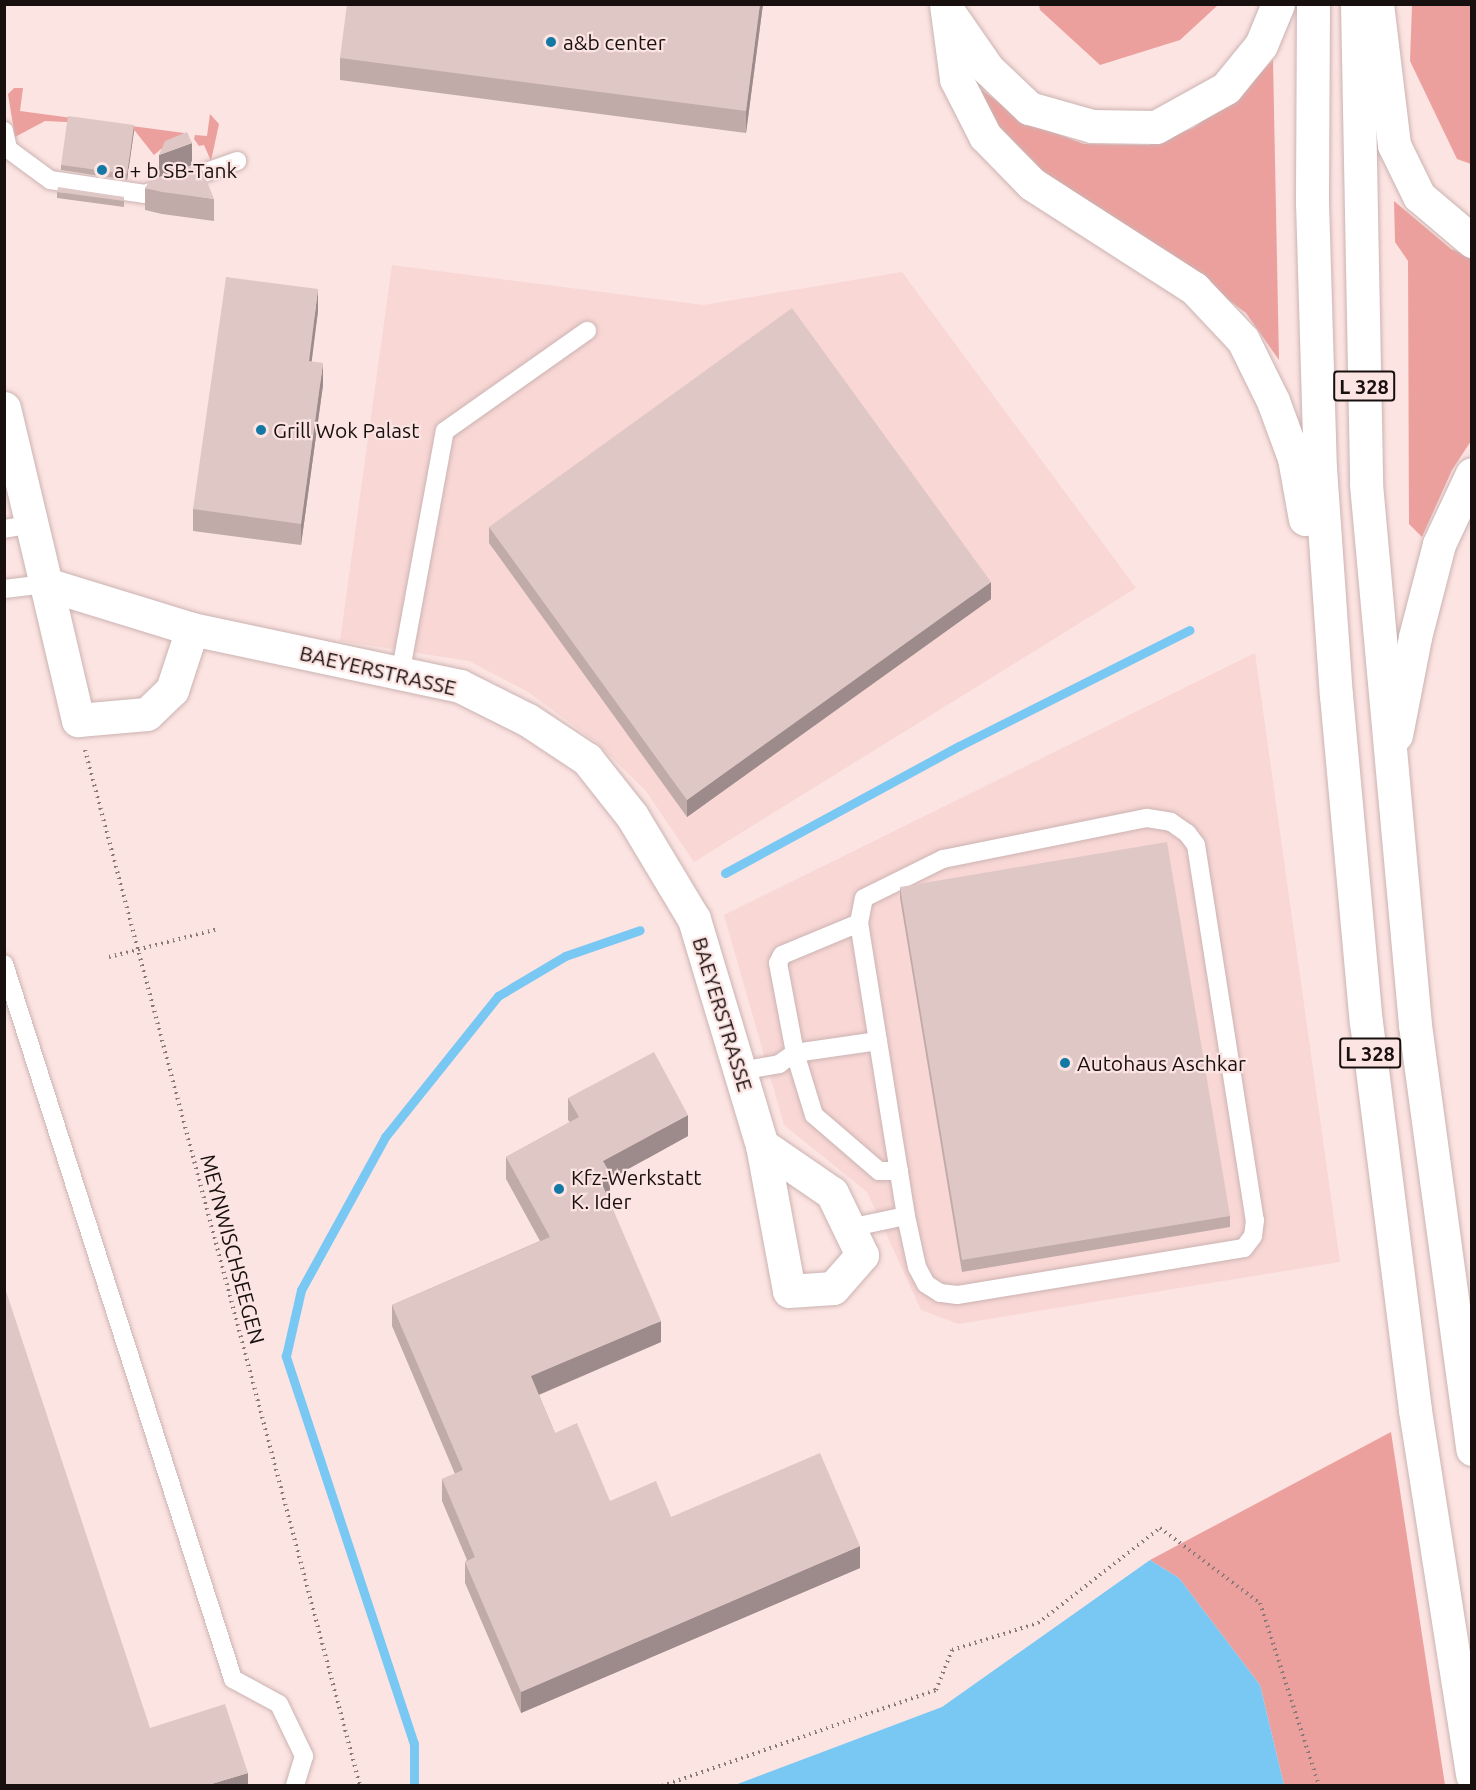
<!DOCTYPE html>
<html>
<head>
<meta charset="utf-8">
<style>
	body { margin:0 }
	#map { position:relative; width:1476px; height:1790px; overflow:hidden; background:#fce4e2; font-family:Ubuntu,sans-serif }
	div>[style] { position:absolute }
	[style*='--x'] { left:calc(var(--x)*1px); top:calc(var(--y)*1px); width:calc(var(--w)*1px); rotate:calc(var(--a)*1deg) }
	.built>* { inset:0; background:#f8d7d5 }
	.green>* { inset:0; background:#eca09d }
	.water>* { inset:0; background:#79c8f3 }
	.stream>* { height:9px; margin:-4.5px; padding:0 4.5px; transform-origin:4.5px; border-radius:4.5px; background:#79c8f3 }
	.path>* { height:4px; margin-top:-2px; transform-origin:0; background:repeating-linear-gradient(90deg,#897977 0 1.5px,transparent 0 6px) }
	.roads { filter:drop-shadow(0 0 2px #cbb3b2) drop-shadow(0 0 2px #cbb3b2) }
	.service>* { height:18px; margin:-9px; padding:0 9px; transform-origin:9px; border-radius:9px; background:#fff }
	.minor>* { height:33px; margin:-16.5px; padding:0 16.5px; transform-origin:16.5px; border-radius:16.5px; background:#fff }
	.trunk>* { height:33px; margin:-16.5px; padding:0 16.5px; transform-origin:16.5px; border-radius:16.5px; background:#fff }
	.wall>* { inset:0; background:#c0aba9 }
	.shaded-wall>* { inset:0; background:#9c8b8a }
	.building>* { inset:0; background:#dfc7c5 }
	.dots>* { width:16px; height:16px; translate:-50% -50%; box-sizing:border-box; border:3px solid #fce4e2; border-radius:50% }
	span { translate:-50% -50%; white-space:nowrap; text-align:center; line-height:1.15; -webkit-text-stroke:4.5px #fce4e2; paint-order:stroke }
	.shield-label span { padding:2px 4px; background:#fce4e2; border:2px solid; border-radius:4px; -webkit-text-stroke-width:0 }
	.shield-label { font-size:20px; color:#18100f; font-weight:700 }
	.poi-label { font-size:21px; color:#18100f }
	.left { translate:0 -50%; text-align:left }
	.street-label { font-size:21px; color:#18100f }
	.frame { position:absolute; inset:0; border:6px solid #18100f; pointer-events:none }
</style>
</head>
<body>
<div id="map">
	<div class="built">
		<i style="clip-path:polygon(392px 265px,703px 305px,902px 272px,1136px 588px,694px 862px,645px 790px,596px 742px,528px 692px,469px 661px,340px 641px)"></i>
		<i style="clip-path:polygon(1255px 653px,1340px 1262px,958px 1324px,921px 1310px,867px 1192px,784px 1125px,724px 915px)"></i>
	</div>
	<div class="green">
		<i style="clip-path:polygon(1039px 5px,1039px 4px,1218px 5px,1180px 40px,1100px 65px,1040px 10px)"></i>
		<i style="clip-path:polygon(1412px 5px,1471px 5px,1471px 164px,1457px 159px,1410px 61px)"></i>
		<i style="clip-path:polygon(1273px 60px,1279px 360px,1246px 313px,1160px 249px,1019px 155px,977px 98px,982px 90px,1025px 122px,1084px 144px,1149px 145px,1193px 128px,1244px 91px)"></i>
		<i style="clip-path:polygon(23px 88px,20px 111px,184px 133px,180px 146px,161px 149px,154px 155px,135px 131px,66px 122px,45px 121px,15px 137px,8px 94px,14px 88px)"></i>
		<i style="clip-path:polygon(210px 114px,219px 124px,211px 161px,204px 145px,199px 146px,194px 139px,195px 135px,207px 136px)"></i>
		<i style="clip-path:polygon(1394px 201px,1451px 249px,1471px 257px,1471px 441px,1452px 470px,1422px 537px,1409px 524px,1408px 261px,1395px 242px)"></i>
		<i style="clip-path:polygon(1391px 1432px,1445px 1785px,1284px 1785px,1260px 1685px,1179px 1578px,1150px 1560px)"></i>
	</div>
	<div class="water">
		<i style="clip-path:polygon(1150px 1560px,1179px 1578px,1260px 1685px,1284px 1785px,735px 1785px,942px 1707px)"></i>
	</div>
	<div class="stream">
		<i style="--x:725;--y:873;--w:266;--a:-28.5"></i>
		<i style="--x:959;--y:746;--w:258;--a:-26.7"></i>
		<i style="--x:414;--y:1786;--w:42;--a:-90"></i>
		<i style="--x:414;--y:1744;--w:409;--a:-108.3"></i>
		<i style="--x:286;--y:1356;--w:68;--a:-77.2"></i>
		<i style="--x:301;--y:1290;--w:175;--a:-61.2"></i>
		<i style="--x:385;--y:1137;--w:181;--a:-51.3"></i>
		<i style="--x:498;--y:996;--w:78;--a:-30.8"></i>
		<i style="--x:565;--y:956;--w:79;--a:-19.1"></i>
	</div>
	<div class="path">
		<i style="--x:85;--y:750;--w:1072;--a:75.13"></i>
		<i style="--x:109;--y:957;--w:113;--a:-14.4"></i>
		<i style="--x:662;--y:1786;--w:290;--a:-19.3"></i>
		<i style="--x:936;--y:1690;--w:43;--a:-68.2"></i>
		<i style="--x:952;--y:1650;--w:90;--a:-17.4"></i>
		<i style="--x:1038;--y:1623;--w:155;--a:-37.9"></i>
		<i style="--x:1160;--y:1528;--w:125;--a:36.9"></i>
		<i style="--x:1260;--y:1603;--w:192;--a:72.1"></i>
	</div>
	<div class="roads">
		<div class="service">
			<i style="--x:4;--y:131;--w:18;--a:77"></i>
			<i style="--x:8;--y:149;--w:52;--a:36.4"></i>
			<i style="--x:50;--y:180;--w:96;--a:8.4"></i>
			<i style="--x:145;--y:194;--w:98;--a:-19.7"></i>
			<i style="--x:4;--y:529;--w:27;--a:-10"></i>
			<i style="--x:4;--y:589;--w:42;--a:-6.8"></i>
			<i style="--x:400;--y:675;--w:248;--a:-79.6"></i>
			<i style="--x:445;--y:431;--w:174;--a:-35.2"></i>
			<i style="--x:859;--y:923;--w:83;--a:157.4"></i>
			<i style="--x:782;--y:955;--w:9;--a:117"></i>
			<i style="--x:778;--y:963;--w:92;--a:79.3"></i>
			<i style="--x:795;--y:1053;--w:65;--a:73"></i>
			<i style="--x:814;--y:1115;--w:86;--a:40.7"></i>
			<i style="--x:879;--y:1171;--w:20;--a:0"></i>
			<i style="--x:4;--y:964;--w:751;--a:72.24"></i>
			<i style="--x:233;--y:1679;--w:52;--a:28.5"></i>
			<i style="--x:279;--y:1704;--w:58;--a:64.3"></i>
			<i style="--x:304;--y:1756;--w:31;--a:107"></i>
			<i style="--x:740;--y:1071;--w:40;--a:-10"></i>
			<i style="--x:779;--y:1064;--w:19;--a:-35"></i>
			<i style="--x:795;--y:1053;--w:84;--a:-8.2"></i>
			<i style="--x:849;--y:1228;--w:58;--a:-11.9"></i>
			<i style="--x:906;--y:1216;--w:297;--a:-99.1"></i>
			<i style="--x:859;--y:923;--w:25;--a:-79"></i>
			<i style="--x:864;--y:898;--w:88;--a:-26.3"></i>
			<i style="--x:943;--y:859;--w:208;--a:-11.4"></i>
			<i style="--x:1147;--y:818;--w:24;--a:9"></i>
			<i style="--x:1171;--y:822;--w:19;--a:35"></i>
			<i style="--x:1187;--y:833;--w:15;--a:53"></i>
			<i style="--x:1196;--y:845;--w:380;--a:81.1"></i>
			<i style="--x:1255;--y:1220;--w:16;--a:97"></i>
			<i style="--x:1253;--y:1236;--w:15;--a:127"></i>
			<i style="--x:1244;--y:1248;--w:291;--a:170.7"></i>
			<i style="--x:957;--y:1295;--w:17;--a:-173"></i>
			<i style="--x:940;--y:1293;--w:17;--a:-147"></i>
			<i style="--x:926;--y:1284;--w:19;--a:-118"></i>
			<i style="--x:917;--y:1267;--w:52;--a:-102.2"></i>
		</div>
		<div class="minor">
			<i style="--x:4;--y:408;--w:181;--a:76.6"></i>
			<i style="--x:46;--y:584;--w:153;--a:17.1"></i>
			<i style="--x:192;--y:629;--w:274;--a:12"></i>
			<i style="--x:460;--y:686;--w:76;--a:26.6"></i>
			<i style="--x:528;--y:720;--w:71;--a:33.5"></i>
			<i style="--x:587;--y:759;--w:73;--a:51.7"></i>
			<i style="--x:632;--y:816;--w:120;--a:59"></i>
			<i style="--x:694;--y:919;--w:236;--a:73.3"></i>
			<i style="--x:762;--y:1145;--w:148;--a:79.5"></i>
			<i style="--x:789;--y:1291;--w:44;--a:-3.9"></i>
			<i style="--x:833;--y:1288;--w:44;--a:-48.7"></i>
			<i style="--x:862;--y:1255;--w:69;--a:-115.8"></i>
			<i style="--x:832;--y:1193;--w:85;--a:-145.6"></i>
			<i style="--x:46;--y:584;--w:140;--a:76.8"></i>
			<i style="--x:78;--y:720;--w:69;--a:-5"></i>
			<i style="--x:147;--y:714;--w:35;--a:-44"></i>
			<i style="--x:172;--y:690;--w:64;--a:-71.8"></i>
		</div>
		<div class="trunk">
			<i style="--x:946;--y:4;--w:76;--a:82.4"></i>
			<i style="--x:956;--y:79;--w:64;--a:63"></i>
			<i style="--x:985;--y:136;--w:67;--a:45.6"></i>
			<i style="--x:1032;--y:184;--w:193;--a:32.7"></i>
			<i style="--x:1194;--y:288;--w:71;--a:46.7"></i>
			<i style="--x:1243;--y:340;--w:68;--a:63.8"></i>
			<i style="--x:1273;--y:401;--w:61;--a:69.8"></i>
			<i style="--x:1294;--y:458;--w:62;--a:79.8"></i>
			<i style="--x:1313;--y:4;--w:198;--a:90.3"></i>
			<i style="--x:1312;--y:202;--w:266;--a:88.3"></i>
			<i style="--x:1320;--y:468;--w:228;--a:86"></i>
			<i style="--x:1336;--y:695;--w:328;--a:84.8"></i>
			<i style="--x:1366;--y:1022;--w:391;--a:82.8"></i>
			<i style="--x:1415;--y:1410;--w:369;--a:81.1"></i>
			<i style="--x:1357;--y:4;--w:480;--a:88.9"></i>
			<i style="--x:1366;--y:484;--w:543;--a:84.82"></i>
			<i style="--x:1415;--y:1025;--w:428;--a:82.3"></i>
			<i style="--x:1377;--y:4;--w:142;--a:83.1"></i>
			<i style="--x:1394;--y:145;--w:57;--a:63.9"></i>
			<i style="--x:1419;--y:196;--w:70;--a:40.3"></i>
			<i style="--x:950;--y:14;--w:67;--a:55.4"></i>
			<i style="--x:988;--y:69;--w:57;--a:43.6"></i>
			<i style="--x:1029;--y:108;--w:66;--a:15.9"></i>
			<i style="--x:1092;--y:126;--w:64;--a:0.9"></i>
			<i style="--x:1156;--y:127;--w:80;--a:-29.1"></i>
			<i style="--x:1226;--y:88;--w:55;--a:-50.9"></i>
			<i style="--x:1261;--y:45;--w:44;--a:-67.5"></i>
			<i style="--x:1396;--y:735;--w:100;--a:-79"></i>
			<i style="--x:1415;--y:637;--w:96;--a:-75.5"></i>
			<i style="--x:1439;--y:544;--w:77;--a:-64.8"></i>
		</div>
	</div>
	<div class="wall">
		<i style="clip-path:polygon(763px 4px,746px 133px,340px 80px,340px 58px)"></i>
		<i style="clip-path:polygon(134px 131px,127px 180px,61px 170px,61px 165px)"></i>
		<i style="clip-path:polygon(145px 188px,214px 199px,214px 221px,162px 214px,145px 210px)"></i>
		<i style="clip-path:polygon(57px 192px,124px 197px,124px 207px,57px 198px)"></i>
		<i style="clip-path:polygon(318px 311px,311px 361px,323px 385px,301px 545px,193px 531px,193px 509px)"></i>
		<i style="clip-path:polygon(489px 527px,991px 599px,687px 817px,489px 543px)"></i>
		<i style="clip-path:polygon(900px 887px,1230px 1216px,1230px 1227px,962px 1272px,900px 898px)"></i>
		<i style="clip-path:polygon(568px 1098px,688px 1136px,610px 1179px,610px 1195px,607px 1196px,661px 1342px,539px 1395px,555px 1433px,610px 1501px,860px 1568px,521px 1713px,465px 1583px,465px 1562px,467px 1560px,442px 1501px,442px 1479px,455px 1474px,392px 1326px,392px 1305px,540px 1241px,506px 1179px,506px 1157px,570px 1122px,568px 1120px)"></i>
	</div>
	<div class="shaded-wall">
		<i style="clip-path:polygon(760px 4px,763px 4px,746px 133px,746px 111px)"></i>
		<i style="clip-path:polygon(134px 125px,134px 131px,127px 180px,127px 174px)"></i>
		<i style="clip-path:polygon(192px 143px,192px 165px,159px 177px,159px 155px)"></i>
		<i style="clip-path:polygon(318px 289px,318px 311px,309px 383px,309px 361px)"></i>
		<i style="clip-path:polygon(323px 363px,323px 385px,301px 545px,301px 524px)"></i>
		<i style="clip-path:polygon(991px 582px,991px 599px,687px 817px,687px 800px)"></i>
		<i style="clip-path:polygon(688px 1115px,688px 1136px,610px 1179px,610px 1195px,600px 1200px,600px 1179px,603px 1161px)"></i>
		<i style="clip-path:polygon(661px 1321px,661px 1342px,531px 1398px,531px 1376px)"></i>
		<i style="clip-path:polygon(860px 1546px,860px 1568px,521px 1713px,521px 1692px)"></i>
		<i style="clip-path:polygon(248px 1773px,248px 1785px,208px 1785px)"></i>
	</div>
	<div class="building">
		<i style="clip-path:polygon(347px 4px,760px 4px,746px 111px,340px 58px)"></i>
		<i style="clip-path:polygon(68px 116px,134px 125px,127px 174px,61px 165px)"></i>
		<i style="clip-path:polygon(187px 132px,192px 143px,159px 155px,165px 141px)"></i>
		<i style="clip-path:polygon(200px 164px,214px 199px,162px 192px,145px 188px,148px 183px)"></i>
		<i style="clip-path:polygon(58px 187px,124px 197px,124px 201px,57px 192px)"></i>
		<i style="clip-path:polygon(226px 277px,318px 289px,309px 361px,323px 363px,301px 524px,193px 509px)"></i>
		<i style="clip-path:polygon(792px 308px,991px 582px,687px 800px,489px 527px)"></i>
		<i style="clip-path:polygon(1167px 842px,1230px 1216px,962px 1260px,900px 887px)"></i>
		<i style="clip-path:polygon(654px 1052px,688px 1115px,603px 1161px,610px 1173px,600px 1179px,661px 1321px,531px 1376px,555px 1433px,577px 1423px,610px 1501px,656px 1481px,671px 1517px,820px 1453px,860px 1546px,521px 1692px,465px 1562px,475px 1557px,442px 1479px,463px 1470px,392px 1305px,550px 1237px,506px 1157px,579px 1117px,568px 1098px)"></i>
		<i style="clip-path:polygon(4px 1285px,150px 1728px,225px 1704px,248px 1773px,208px 1785px,4px 1785px)"></i>
	</div>
	<div class="dots">
		<i style="left:551px;top:42px;background:#1478a4"></i>
		<i style="left:102px;top:170px;background:#1478a4"></i>
		<i style="left:261px;top:430px;background:#1478a4"></i>
		<i style="left:1065px;top:1063px;background:#1478a4"></i>
		<i style="left:559px;top:1189px;background:#1478a4"></i>
	</div>
	<div class="shield-label">
		<span style="left:1364px;top:386px">L 328</span>
		<span style="left:1370px;top:1053px">L 328</span>
	</div>
	<div class="poi-label">
		<span class="left" style="left:563px;top:42px">a&amp;b center</span>
		<span class="left" style="left:114px;top:170px">a + b SB-Tank</span>
		<span class="left" style="left:273px;top:430px">Grill Wok Palast</span>
		<span class="left" style="left:1077px;top:1063px">Autohaus Aschkar</span>
		<span class="left" style="left:571px;top:1189px">Kfz-Werkstatt<br>K. Ider</span>
	</div>
	<div class="street-label">
		<span style="left:378px;top:670px;rotate:13deg">BAEYERSTRASSE</span>
		<span style="left:723px;top:1014px;rotate:73deg">BAEYERSTRASSE</span>
		<span style="left:233px;top:1249px;rotate:75deg">MEYNWISCHSEEGEN</span>
	</div>
	<div class="frame"></div>
</div>
</body>
</html>
